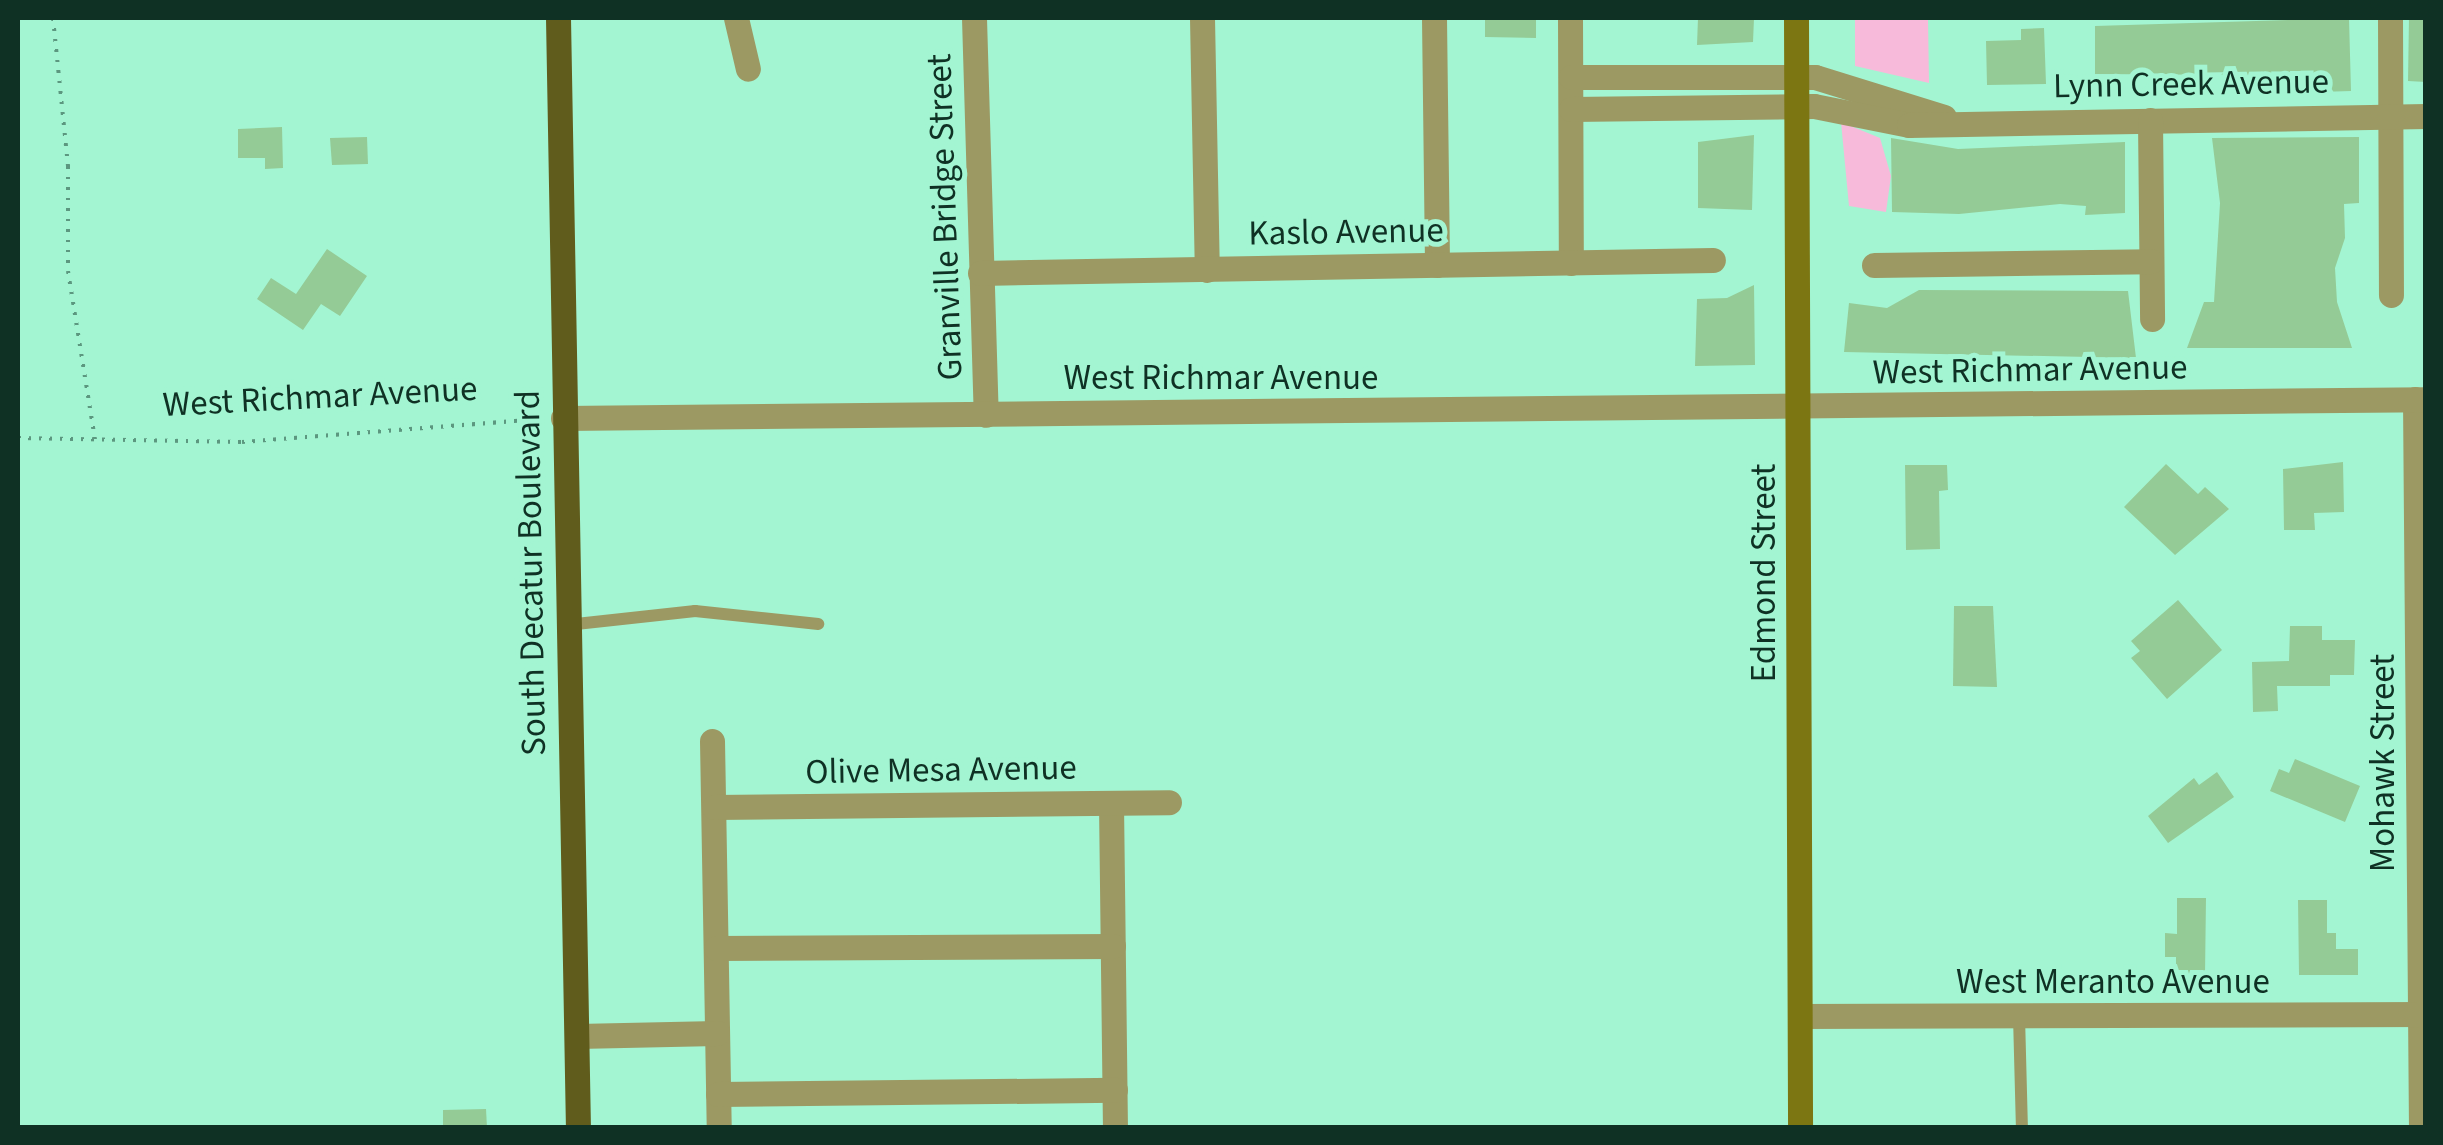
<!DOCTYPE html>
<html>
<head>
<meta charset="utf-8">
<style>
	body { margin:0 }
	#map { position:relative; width:2443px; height:1145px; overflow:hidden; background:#a3f5d2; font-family:"Source Sans 3",sans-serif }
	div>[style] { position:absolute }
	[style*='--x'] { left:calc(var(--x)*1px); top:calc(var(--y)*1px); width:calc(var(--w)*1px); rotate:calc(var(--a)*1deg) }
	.green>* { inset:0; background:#f7bada }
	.building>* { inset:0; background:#94cb96 }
	.path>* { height:4px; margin-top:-2px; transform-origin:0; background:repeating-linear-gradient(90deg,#5c977f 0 2.5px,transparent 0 10.5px) }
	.lane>* { height:12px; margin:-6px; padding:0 6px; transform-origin:6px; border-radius:6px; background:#9c9963 }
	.street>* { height:25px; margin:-12.5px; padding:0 12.5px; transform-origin:12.5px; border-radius:12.5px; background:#9c9963 }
	.secondary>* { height:25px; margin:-12.5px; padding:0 12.5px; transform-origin:12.5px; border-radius:12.5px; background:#7c7612 }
	.primary>* { height:25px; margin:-12.5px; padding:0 12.5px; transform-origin:12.5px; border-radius:12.5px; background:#605c1c }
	span { translate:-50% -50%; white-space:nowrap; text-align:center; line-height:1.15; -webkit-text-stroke:10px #a3f5d2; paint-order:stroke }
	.street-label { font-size:35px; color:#0f3124 }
	.frame { position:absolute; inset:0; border:20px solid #0f3124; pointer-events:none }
</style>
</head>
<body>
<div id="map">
	<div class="green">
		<i style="clip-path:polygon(1855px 18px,1928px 18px,1929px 83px,1855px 66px)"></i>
		<i style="clip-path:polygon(1841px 122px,1880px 138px,1891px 176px,1886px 212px,1849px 206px)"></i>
	</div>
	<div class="building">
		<i style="clip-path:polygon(1485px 18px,1536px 18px,1536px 38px,1485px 37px)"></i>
		<i style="clip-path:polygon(1698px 18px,1754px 18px,1753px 42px,1697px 45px)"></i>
		<i style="clip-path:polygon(2349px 18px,2351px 91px,2288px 93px,2286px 80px,2242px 75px,2095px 74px,2095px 26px)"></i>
		<i style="clip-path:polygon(2409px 18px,2426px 18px,2426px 82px,2408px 81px)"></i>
		<i style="clip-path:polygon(2044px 28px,2046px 84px,1987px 85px,1986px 41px,2021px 40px,2021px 29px)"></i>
		<i style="clip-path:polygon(282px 127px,283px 168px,265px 169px,265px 158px,238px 158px,238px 129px)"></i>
		<i style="clip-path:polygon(1754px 135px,1752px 210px,1698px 208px,1698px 142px)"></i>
		<i style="clip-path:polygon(367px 137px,368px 164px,332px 165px,330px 138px)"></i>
		<i style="clip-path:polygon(2359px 137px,2359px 203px,2344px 204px,2345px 238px,2335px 268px,2337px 302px,2352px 348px,2187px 348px,2204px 302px,2214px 302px,2220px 203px,2212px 138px)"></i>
		<i style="clip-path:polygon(1891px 138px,1958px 149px,2125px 142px,2125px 213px,2085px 215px,2086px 206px,2060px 204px,1959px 214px,1892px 212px)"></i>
		<i style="clip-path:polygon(327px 249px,367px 276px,340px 316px,321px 304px,303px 330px,257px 299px,271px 278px,296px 294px)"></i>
		<i style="clip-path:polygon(1754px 285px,1755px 365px,1695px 366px,1697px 299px,1727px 298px)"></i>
		<i style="clip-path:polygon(1919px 290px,2128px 291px,2136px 358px,1844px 352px,1849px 303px,1887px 308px)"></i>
		<i style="clip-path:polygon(2343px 462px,2344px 512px,2314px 513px,2315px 530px,2284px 530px,2283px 469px)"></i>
		<i style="clip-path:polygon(2166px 464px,2198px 494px,2205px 487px,2229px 509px,2175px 555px,2124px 507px)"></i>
		<i style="clip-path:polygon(1905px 465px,1947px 465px,1948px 490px,1939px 491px,1940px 549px,1906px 550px)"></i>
		<i style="clip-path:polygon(2178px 600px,2222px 650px,2167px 699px,2131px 658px,2140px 651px,2131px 641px)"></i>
		<i style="clip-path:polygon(1954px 606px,1993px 606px,1997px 687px,1953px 686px)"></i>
		<i style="clip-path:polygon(2290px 626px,2322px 626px,2322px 640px,2355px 640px,2354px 675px,2330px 675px,2330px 686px,2277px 686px,2278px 711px,2253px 712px,2252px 662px,2289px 661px)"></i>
		<i style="clip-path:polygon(2295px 759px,2360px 786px,2345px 822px,2270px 791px,2279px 769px,2289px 773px)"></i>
		<i style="clip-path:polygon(2217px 772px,2234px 797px,2168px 843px,2148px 816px,2194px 778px,2199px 785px)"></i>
		<i style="clip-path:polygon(2177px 898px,2206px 898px,2205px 975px,2176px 975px,2176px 957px,2165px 957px,2165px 933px,2177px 934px)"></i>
		<i style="clip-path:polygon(2298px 900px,2327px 900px,2327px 933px,2336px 933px,2336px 949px,2358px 949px,2358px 975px,2299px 975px)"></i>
		<i style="clip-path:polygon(486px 1109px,487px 1128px,443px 1128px,443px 1110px)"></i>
	</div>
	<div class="path">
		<i style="--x:53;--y:18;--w:149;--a:84.2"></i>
		<i style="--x:68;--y:166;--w:105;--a:90"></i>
		<i style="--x:68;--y:271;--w:171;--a:80.9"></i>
		<i style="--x:18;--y:438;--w:224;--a:1"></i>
		<i style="--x:242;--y:442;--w:302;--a:-4.4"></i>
	</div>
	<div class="lane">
		<i style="--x:567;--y:625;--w:129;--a:-6.2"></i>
		<i style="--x:695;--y:611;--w:124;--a:6"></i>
		<i style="--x:2019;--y:1016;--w:112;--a:88.5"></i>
	</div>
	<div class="street">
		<i style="--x:736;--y:18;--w:52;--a:76.8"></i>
		<i style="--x:974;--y:18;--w:397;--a:88.3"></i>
		<i style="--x:1202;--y:18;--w:252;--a:88.9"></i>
		<i style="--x:1434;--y:18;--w:247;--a:89.3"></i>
		<i style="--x:1570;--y:18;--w:245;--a:89.8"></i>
		<i style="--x:2390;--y:18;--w:277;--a:89.8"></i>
		<i style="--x:1571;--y:77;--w:244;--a:0"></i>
		<i style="--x:1815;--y:77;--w:135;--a:17.2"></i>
		<i style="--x:1571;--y:109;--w:243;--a:-0.7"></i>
		<i style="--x:1814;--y:106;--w:97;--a:11.3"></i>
		<i style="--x:1909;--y:125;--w:517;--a:-1"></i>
		<i style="--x:2150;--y:120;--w:199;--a:89.4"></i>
		<i style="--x:1874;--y:265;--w:277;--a:-0.8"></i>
		<i style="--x:980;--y:273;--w:733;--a:-1.02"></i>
		<i style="--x:2415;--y:399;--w:729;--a:89.53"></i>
		<i style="--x:563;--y:418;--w:1863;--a:-0.58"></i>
		<i style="--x:712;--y:741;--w:387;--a:89"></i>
		<i style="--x:1111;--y:803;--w:325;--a:89.3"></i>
		<i style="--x:714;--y:807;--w:455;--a:-0.6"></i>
		<i style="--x:716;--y:948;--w:397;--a:-0.3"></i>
		<i style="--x:1800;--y:1016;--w:626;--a:-0.18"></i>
		<i style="--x:577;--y:1036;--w:140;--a:-1.2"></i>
		<i style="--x:718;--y:1094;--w:397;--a:-0.6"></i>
	</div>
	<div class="secondary">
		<i style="--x:1796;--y:18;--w:1110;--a:89.79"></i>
	</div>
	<div class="primary">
		<i style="--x:558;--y:18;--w:1110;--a:88.97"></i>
	</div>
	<div class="street-label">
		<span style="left:2191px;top:84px;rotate:-1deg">Lynn Creek Avenue</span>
		<span style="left:945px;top:217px;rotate:-92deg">Granville Bridge Street</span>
		<span style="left:1346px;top:232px;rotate:-1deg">Kaslo Avenue</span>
		<span style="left:2030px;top:370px;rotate:-1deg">West Richmar Avenue</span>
		<span style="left:1221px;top:378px">West Richmar Avenue</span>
		<span style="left:320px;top:397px;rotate:-3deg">West Richmar Avenue</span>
		<span style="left:531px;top:573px;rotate:-91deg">South Decatur Boulevard</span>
		<span style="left:1764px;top:573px;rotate:-90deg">Edmond Street</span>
		<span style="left:2383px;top:763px;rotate:-90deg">Mohawk Street</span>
		<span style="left:941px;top:770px;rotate:-1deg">Olive Mesa Avenue</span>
		<span style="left:2113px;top:982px">West Meranto Avenue</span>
	</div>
	<div class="frame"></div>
</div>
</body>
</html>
